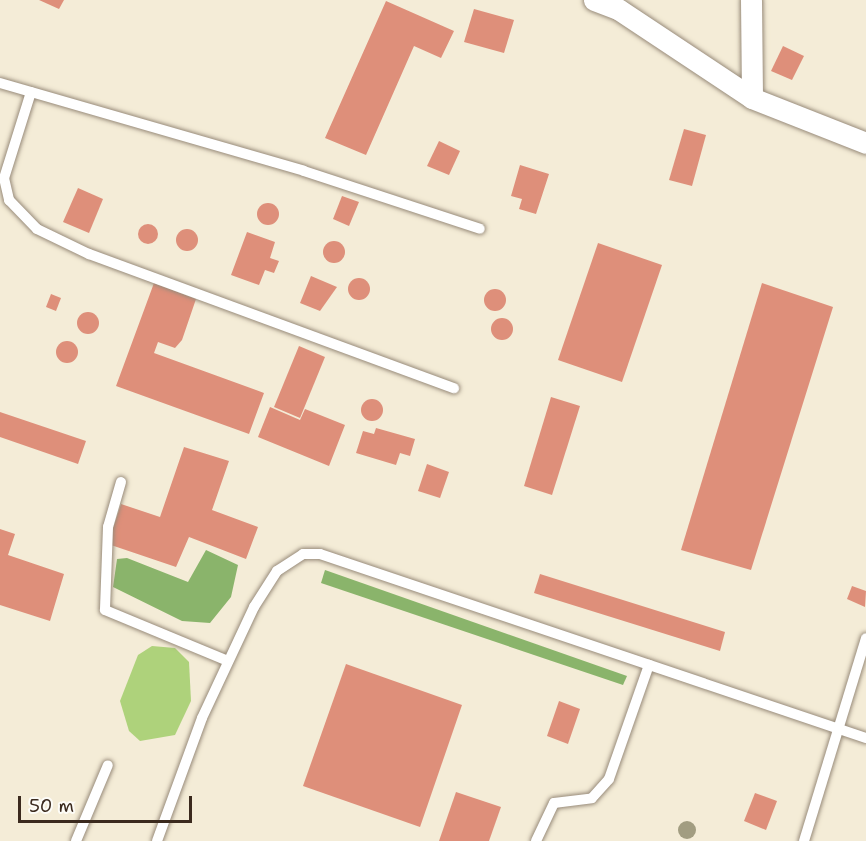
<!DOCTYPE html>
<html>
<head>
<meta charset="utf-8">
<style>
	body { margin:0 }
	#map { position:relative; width:866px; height:841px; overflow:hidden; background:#f4ecd7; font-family:"Shantell Sans",sans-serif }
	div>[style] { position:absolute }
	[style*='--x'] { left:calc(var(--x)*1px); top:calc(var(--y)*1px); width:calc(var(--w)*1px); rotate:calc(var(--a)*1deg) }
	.green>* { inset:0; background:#aed27b }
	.forest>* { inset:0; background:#8ab46b }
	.building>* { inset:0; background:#de8f7a }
	.round { border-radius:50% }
	.roads { filter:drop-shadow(0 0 2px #988b7a) drop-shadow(0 0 2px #988b7a) }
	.lane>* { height:10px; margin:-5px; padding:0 5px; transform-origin:5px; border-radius:5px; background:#fff }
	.street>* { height:21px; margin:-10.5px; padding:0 10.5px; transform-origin:10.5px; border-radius:10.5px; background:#fff }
	.trees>* { width:18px; height:18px; margin:-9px; border-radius:50%; background:#a29d81 }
	span { translate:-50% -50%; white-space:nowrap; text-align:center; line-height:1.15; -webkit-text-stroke:6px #fdfcf7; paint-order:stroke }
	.scale { position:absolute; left:18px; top:796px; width:174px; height:27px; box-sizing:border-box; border:3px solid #3b2a1e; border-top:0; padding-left:8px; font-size:18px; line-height:21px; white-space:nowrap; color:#3b2a1e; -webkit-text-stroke:4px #fdfcf7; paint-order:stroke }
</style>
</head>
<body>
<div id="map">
	<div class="green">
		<i style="clip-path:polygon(152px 646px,175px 648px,189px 662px,191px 701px,175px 735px,140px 741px,129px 731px,120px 701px,138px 655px)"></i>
	</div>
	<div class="forest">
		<i style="clip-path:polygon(206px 550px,238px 565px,231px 597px,210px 623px,182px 621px,113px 587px,117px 559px,127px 558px,188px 582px)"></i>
		<i style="clip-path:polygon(325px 570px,627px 676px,623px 685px,321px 583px)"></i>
	</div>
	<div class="building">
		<i style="clip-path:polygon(39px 0,64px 0,59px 9px)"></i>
		<i style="clip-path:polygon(386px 1px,454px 31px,441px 58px,414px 46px,366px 155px,325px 138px)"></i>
		<i style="clip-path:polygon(474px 9px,514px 20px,504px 53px,464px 42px)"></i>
		<i style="clip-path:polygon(783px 46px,804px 56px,792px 80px,771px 71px)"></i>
		<i style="clip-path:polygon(684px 129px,706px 135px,692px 186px,669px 180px)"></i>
		<i style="clip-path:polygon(439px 141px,460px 151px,449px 175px,427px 166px)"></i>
		<i style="clip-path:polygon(520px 165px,549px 174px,536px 214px,519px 209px,522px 199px,511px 196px)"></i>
		<i style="clip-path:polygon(78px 188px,103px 199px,89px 233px,63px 222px)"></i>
		<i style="clip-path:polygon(342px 196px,359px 202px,349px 226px,333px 219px)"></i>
		<i class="round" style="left:257px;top:203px;width:22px;height:22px"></i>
		<i class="round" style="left:138px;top:224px;width:20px;height:20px"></i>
		<i class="round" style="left:176px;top:229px;width:22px;height:22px"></i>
		<i style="clip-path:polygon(247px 232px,275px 242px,270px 258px,279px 261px,274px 273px,265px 270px,259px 285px,231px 275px)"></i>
		<i class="round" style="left:323px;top:241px;width:22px;height:22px"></i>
		<i style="clip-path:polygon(598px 243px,662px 265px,622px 382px,558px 360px)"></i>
		<i style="clip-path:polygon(311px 276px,337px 287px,320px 311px,300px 303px)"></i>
		<i class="round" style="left:348px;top:278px;width:22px;height:22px"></i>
		<i style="clip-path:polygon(154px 283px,196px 299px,182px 340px,175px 348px,158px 342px,154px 353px,264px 393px,249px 434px,116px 386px)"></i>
		<i style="clip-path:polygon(762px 283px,833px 307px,751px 570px,681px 550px)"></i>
		<i class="round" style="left:484px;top:289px;width:22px;height:22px"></i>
		<i style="clip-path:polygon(51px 294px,61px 298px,56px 311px,46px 307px)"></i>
		<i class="round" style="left:77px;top:312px;width:22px;height:22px"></i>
		<i class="round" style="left:491px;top:318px;width:22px;height:22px"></i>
		<i class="round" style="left:56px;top:341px;width:22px;height:22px"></i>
		<i style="clip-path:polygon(299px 346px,325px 357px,300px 418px,274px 407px)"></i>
		<i style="clip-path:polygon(551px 397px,580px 406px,552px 495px,524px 486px)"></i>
		<i class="round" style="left:361px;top:399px;width:22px;height:22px"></i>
		<i style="clip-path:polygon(270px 407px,300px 420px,305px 409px,345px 425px,329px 466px,258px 437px)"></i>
		<i style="clip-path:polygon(0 412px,86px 441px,78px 464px,0 437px)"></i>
		<i style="clip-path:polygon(376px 428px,415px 439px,410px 456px,400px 453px,396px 465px,356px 453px,363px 431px,374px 434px)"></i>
		<i style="clip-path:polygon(184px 447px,229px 461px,212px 510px,258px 527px,246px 559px,189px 537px,176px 567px,108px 544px,121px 504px,160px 517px)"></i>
		<i style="clip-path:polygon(427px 464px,449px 472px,440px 498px,418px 491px)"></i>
		<i style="clip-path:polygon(0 529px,15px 534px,8px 555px,64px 574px,50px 621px,0 605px)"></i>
		<i style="clip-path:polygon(540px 574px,725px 632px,720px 651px,534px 593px)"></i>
		<i style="clip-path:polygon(852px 586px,866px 591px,865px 607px,847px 599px)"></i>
		<i style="clip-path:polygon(346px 664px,462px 705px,420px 827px,303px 786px)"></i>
		<i style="clip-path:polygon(559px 701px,580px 709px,568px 744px,547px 736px)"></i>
		<i style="clip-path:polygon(456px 792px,501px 807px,489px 841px,439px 841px)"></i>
		<i style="clip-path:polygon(755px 793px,777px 801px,766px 830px,744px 821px)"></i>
	</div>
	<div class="roads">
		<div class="lane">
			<i style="--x:0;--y:83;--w:316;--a:16.1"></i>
			<i style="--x:304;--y:171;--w:185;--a:18.2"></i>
			<i style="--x:31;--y:92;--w:90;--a:107.4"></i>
			<i style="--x:4;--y:178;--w:23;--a:77"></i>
			<i style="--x:9;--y:200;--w:40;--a:46"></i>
			<i style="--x:37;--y:229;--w:58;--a:25.7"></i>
			<i style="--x:89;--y:254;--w:389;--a:20.2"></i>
			<i style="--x:121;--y:482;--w:47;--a:106.1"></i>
			<i style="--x:108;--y:527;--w:83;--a:92.1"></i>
			<i style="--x:105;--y:610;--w:133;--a:22.5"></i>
			<i style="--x:76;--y:841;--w:82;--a:-67.2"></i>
			<i style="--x:157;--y:841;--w:131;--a:-69.9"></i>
			<i style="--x:202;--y:718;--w:123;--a:-64.9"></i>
			<i style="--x:254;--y:607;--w:43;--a:-57.4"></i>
			<i style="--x:277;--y:571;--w:31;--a:-33"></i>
			<i style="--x:303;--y:554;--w:17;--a:0"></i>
			<i style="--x:320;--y:554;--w:576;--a:18.62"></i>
			<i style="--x:536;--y:841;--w:42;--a:-64.7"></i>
			<i style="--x:554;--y:803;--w:38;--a:-7"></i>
			<i style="--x:592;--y:798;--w:25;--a:-48"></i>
			<i style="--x:609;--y:779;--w:121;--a:-70.7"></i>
			<i style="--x:804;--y:841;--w:212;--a:-73"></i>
		</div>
		<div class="street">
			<i style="--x:594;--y:0;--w:26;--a:21"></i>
			<i style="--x:618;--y:9;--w:161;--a:33.6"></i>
			<i style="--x:751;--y:0;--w:98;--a:89.4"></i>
			<i style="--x:752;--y:98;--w:123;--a:21.5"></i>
		</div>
	</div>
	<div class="trees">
		<i style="left:687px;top:830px"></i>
	</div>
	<div class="scale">50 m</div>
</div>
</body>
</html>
